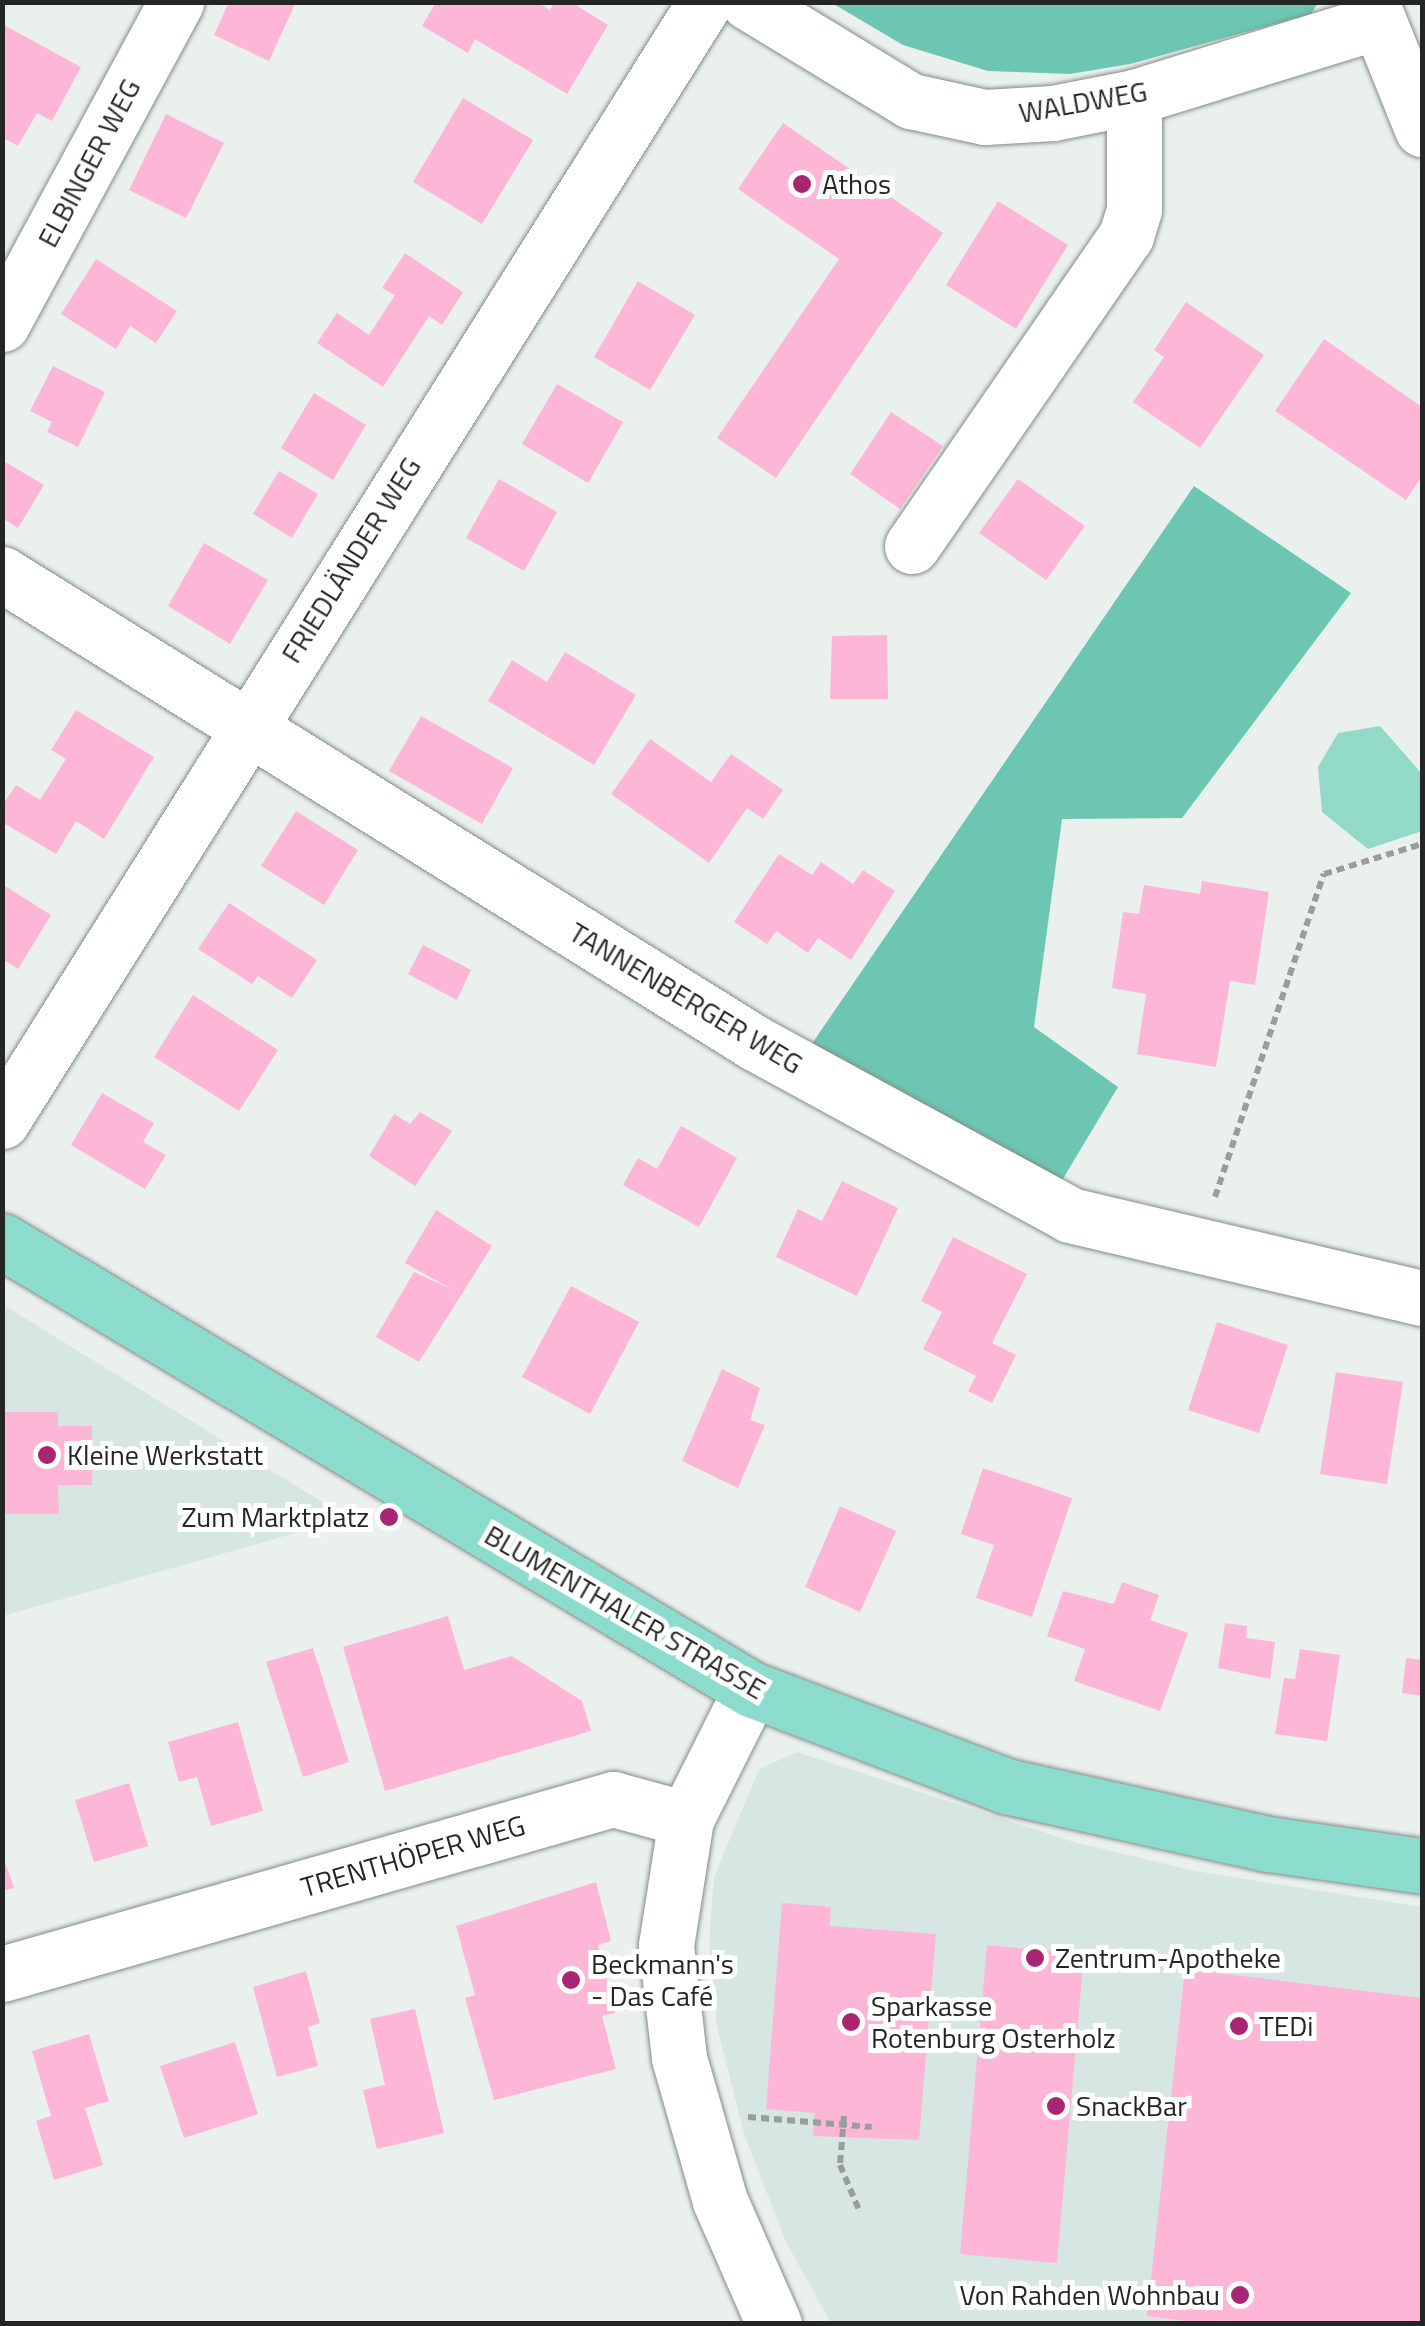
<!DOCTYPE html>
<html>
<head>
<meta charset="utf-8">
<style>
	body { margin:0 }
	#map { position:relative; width:1425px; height:2326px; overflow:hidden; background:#e9f0ee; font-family:"Titillium Web",sans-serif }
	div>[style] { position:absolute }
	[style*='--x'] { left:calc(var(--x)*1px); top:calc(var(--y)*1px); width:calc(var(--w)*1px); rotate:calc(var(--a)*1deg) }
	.built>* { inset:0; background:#d6e6e2 }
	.green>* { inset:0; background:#92d9c7 }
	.forest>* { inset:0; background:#6dc6b1 }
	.building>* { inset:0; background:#fdb6d6 }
	.path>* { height:6px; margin-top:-3px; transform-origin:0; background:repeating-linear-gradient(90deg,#999e9d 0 8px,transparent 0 13px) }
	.roads { filter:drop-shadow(0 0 2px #848b89) drop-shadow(0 0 2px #848b89) }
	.minor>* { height:55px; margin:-27.5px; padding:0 27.5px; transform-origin:27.5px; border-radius:27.5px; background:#fff }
	.major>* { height:55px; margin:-27.5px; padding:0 27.5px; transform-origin:27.5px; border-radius:27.5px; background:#8bdccc }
	.dots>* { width:28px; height:28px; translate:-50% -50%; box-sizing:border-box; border:5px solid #fff; border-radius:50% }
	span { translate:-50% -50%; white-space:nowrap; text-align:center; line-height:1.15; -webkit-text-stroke:10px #fff; paint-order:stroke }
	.street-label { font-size:28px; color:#242625 }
	.poi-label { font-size:28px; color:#242625 }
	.left { translate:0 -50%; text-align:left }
	.right { translate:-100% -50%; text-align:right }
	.frame { position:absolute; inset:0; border:5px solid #242625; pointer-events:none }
</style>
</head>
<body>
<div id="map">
	<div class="built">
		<i style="clip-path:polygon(2px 1304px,348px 1518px,3px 1616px)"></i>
		<i style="clip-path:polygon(797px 1752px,1077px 1843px,1195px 1871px,1422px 1907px,1422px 2323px,831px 2323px,786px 2242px,744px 2134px,717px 2027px,709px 1944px,714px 1877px,759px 1769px)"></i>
	</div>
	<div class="green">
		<i style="clip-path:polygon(1380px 726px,1422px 774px,1422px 831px,1368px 849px,1322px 812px,1318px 767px,1338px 733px)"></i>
	</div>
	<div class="forest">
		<i style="clip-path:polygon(832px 3px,1318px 3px,1311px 14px,1130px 64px,1070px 74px,988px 71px,903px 45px)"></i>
		<i style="clip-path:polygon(1194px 486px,1351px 593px,1182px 818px,1062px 819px,1034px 1027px,1118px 1087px,1058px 1187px,809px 1048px)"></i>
	</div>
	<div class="building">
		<i style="clip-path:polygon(229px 2px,296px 2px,269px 61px,214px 35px)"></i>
		<i style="clip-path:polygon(436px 2px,537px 2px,550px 10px,555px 2px,571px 2px,608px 25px,567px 94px,475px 39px,468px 53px,422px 26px)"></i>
		<i style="clip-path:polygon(2px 24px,81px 67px,52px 121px,37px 113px,18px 146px,2px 137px)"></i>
		<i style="clip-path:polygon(463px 98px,533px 140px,482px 224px,413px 182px)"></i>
		<i style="clip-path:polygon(166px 114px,224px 143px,186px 218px,129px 190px)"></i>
		<i style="clip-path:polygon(783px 123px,943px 233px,776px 478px,717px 438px,839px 259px,738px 189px)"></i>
		<i style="clip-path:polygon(998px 201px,1068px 245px,1016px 329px,946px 285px)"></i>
		<i style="clip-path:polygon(405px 253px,463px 292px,442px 325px,429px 316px,383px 387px,317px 343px,337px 313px,369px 335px,395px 295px,382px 288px)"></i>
		<i style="clip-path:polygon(96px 259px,177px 311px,156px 343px,130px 326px,116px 349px,61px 314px)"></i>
		<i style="clip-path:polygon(638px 281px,695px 315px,650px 390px,594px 357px)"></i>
		<i style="clip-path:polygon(1186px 302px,1264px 355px,1200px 448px,1133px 402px,1164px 357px,1154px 350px)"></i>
		<i style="clip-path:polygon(1324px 339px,1422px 407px,1422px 476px,1406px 500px,1275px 411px)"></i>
		<i style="clip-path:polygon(53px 366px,105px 392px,78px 447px,47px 432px,52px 422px,30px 411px)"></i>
		<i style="clip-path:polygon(557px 384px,623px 422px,588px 483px,522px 444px)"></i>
		<i style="clip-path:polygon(314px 393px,366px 425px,333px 480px,281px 448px)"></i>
		<i style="clip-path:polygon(891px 412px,943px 446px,900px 509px,850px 474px)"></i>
		<i style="clip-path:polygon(2px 460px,44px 485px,18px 528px,2px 518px)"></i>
		<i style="clip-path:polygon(279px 471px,318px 494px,292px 538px,253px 514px)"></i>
		<i style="clip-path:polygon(499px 479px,557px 512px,524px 571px,466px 538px)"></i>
		<i style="clip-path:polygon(1018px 479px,1085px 526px,1046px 580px,979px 533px)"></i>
		<i style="clip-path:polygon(204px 543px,268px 580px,230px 644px,168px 606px)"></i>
		<i style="clip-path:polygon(887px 635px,888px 699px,830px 699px,832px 636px)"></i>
		<i style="clip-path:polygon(565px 652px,636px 695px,594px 765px,488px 701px,512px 660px,547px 682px)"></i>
		<i style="clip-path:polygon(76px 710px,154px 757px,104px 839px,76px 821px,56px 854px,2px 822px,2px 806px,16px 785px,40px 800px,66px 759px,51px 750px)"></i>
		<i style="clip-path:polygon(421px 716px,513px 768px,482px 824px,389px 771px)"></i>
		<i style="clip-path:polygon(650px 739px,711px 782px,731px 754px,783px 790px,763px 819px,747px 808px,709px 863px,611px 794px)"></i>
		<i style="clip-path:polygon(296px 811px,358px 850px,324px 905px,261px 866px)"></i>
		<i style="clip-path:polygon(779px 854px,812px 875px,821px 862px,853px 884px,863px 870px,895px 891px,851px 960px,818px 938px,808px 953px,776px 931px,767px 944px,734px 922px)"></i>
		<i style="clip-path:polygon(1202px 881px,1269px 892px,1255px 985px,1230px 981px,1216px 1067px,1137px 1054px,1146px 994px,1112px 988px,1123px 912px,1139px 914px,1144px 885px,1200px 894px)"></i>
		<i style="clip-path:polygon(2px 884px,51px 915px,18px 969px,2px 959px)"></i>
		<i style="clip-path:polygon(229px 903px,317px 960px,292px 998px,258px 976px,252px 984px,198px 949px)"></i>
		<i style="clip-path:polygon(423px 945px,471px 970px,457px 1000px,408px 974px)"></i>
		<i style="clip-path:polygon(193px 995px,278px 1050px,239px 1111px,154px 1057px)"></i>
		<i style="clip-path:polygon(102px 1093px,154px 1123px,143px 1142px,166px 1155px,145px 1189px,71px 1145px)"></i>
		<i style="clip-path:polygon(420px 1112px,452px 1131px,415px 1186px,369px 1156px,394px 1114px,410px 1124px)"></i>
		<i style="clip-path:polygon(681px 1126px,737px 1158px,699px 1227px,623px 1185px,638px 1158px,657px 1169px)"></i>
		<i style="clip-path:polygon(842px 1181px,898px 1208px,857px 1296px,776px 1257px,798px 1209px,822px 1221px)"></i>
		<i style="clip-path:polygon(436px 1210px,492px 1246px,419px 1362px,376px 1337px,414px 1272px,451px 1289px,405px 1263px)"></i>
		<i style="clip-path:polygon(953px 1237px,1027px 1274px,992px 1343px,1016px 1355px,992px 1403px,968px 1391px,976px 1376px,923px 1349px,942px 1312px,921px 1301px)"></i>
		<i style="clip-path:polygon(571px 1286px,639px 1322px,590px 1414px,522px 1377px)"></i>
		<i style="clip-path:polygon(1217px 1322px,1288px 1345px,1259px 1433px,1188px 1410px)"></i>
		<i style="clip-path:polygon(722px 1369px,760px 1388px,750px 1420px,765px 1425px,738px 1488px,682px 1461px)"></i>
		<i style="clip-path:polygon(1336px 1372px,1403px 1382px,1387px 1484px,1320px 1474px)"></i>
		<i style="clip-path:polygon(2px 1412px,58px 1412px,58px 1426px,92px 1426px,92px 1485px,58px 1485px,59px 1514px,2px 1514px)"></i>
		<i style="clip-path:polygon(983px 1468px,1072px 1498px,1032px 1617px,976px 1598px,994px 1545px,961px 1534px)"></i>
		<i style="clip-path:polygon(840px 1506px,896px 1531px,860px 1612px,805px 1587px)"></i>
		<i style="clip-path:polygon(1122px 1582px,1159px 1595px,1150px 1620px,1188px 1633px,1160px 1711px,1074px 1681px,1085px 1649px,1047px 1636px,1063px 1591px,1114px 1604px)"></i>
		<i style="clip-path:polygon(448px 1616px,464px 1670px,512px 1656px,582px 1701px,591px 1731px,385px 1791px,343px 1647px)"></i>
		<i style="clip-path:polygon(1225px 1623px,1247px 1626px,1246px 1638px,1275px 1642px,1270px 1679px,1218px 1668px)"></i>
		<i style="clip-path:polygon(313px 1648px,349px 1762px,303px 1777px,266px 1662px)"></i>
		<i style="clip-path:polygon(1300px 1649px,1340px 1655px,1327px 1741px,1275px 1734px,1284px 1678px,1295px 1679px)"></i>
		<i style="clip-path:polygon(1406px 1658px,1422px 1660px,1422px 1696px,1402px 1693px)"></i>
		<i style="clip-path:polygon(238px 1722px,263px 1811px,211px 1826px,197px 1777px,179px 1782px,168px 1742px)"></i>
		<i style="clip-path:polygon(129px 1783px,148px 1846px,94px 1862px,75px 1800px)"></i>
		<i style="clip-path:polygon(2px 1854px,14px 1888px,2px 1891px)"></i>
		<i style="clip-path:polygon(596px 1882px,611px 1941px,598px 1945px,615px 2013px,602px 2016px,616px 2069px,494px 2100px,465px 1998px,475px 1995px,456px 1926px)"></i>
		<i style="clip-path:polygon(782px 1903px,831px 1907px,830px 1926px,936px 1934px,919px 2140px,813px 2136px,815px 2113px,766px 2109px)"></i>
		<i style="clip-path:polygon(987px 1945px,1084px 1954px,1057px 2263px,960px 2254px)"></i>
		<i style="clip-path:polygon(1185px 1969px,1422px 1998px,1422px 2324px,1209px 2324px,1147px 2316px)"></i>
		<i style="clip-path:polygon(306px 1971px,320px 2023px,308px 2027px,318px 2066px,277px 2077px,253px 1987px)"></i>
		<i style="clip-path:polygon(415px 2009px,444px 2133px,377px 2149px,363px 2090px,385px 2085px,370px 2019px)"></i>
		<i style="clip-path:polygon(89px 2034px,109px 2101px,85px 2108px,103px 2165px,54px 2180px,36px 2121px,51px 2116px,32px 2051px)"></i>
		<i style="clip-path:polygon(235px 2042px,258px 2114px,184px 2138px,160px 2066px)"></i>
	</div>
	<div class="path">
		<i style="--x:1215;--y:1197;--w:341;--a:-71.4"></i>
		<i style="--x:1324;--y:874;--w:102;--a:-17"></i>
		<i style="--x:844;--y:2116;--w:49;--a:94.7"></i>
		<i style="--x:840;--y:2165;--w:49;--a:67.1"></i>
		<i style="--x:748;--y:2117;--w:124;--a:4.6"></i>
	</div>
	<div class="roads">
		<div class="minor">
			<i style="--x:748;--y:2;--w:191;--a:31.3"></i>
			<i style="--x:911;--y:101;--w:76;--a:12.2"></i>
			<i style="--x:985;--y:117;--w:68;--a:-3.4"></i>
			<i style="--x:1053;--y:113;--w:83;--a:-11.2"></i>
			<i style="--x:1134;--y:97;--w:253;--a:-17.2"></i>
			<i style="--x:1371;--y:2;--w:137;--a:68.1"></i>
			<i style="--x:2;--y:324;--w:366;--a:-61.6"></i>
			<i style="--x:912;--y:546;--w:377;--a:-55.4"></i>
			<i style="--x:1126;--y:236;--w:28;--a:-73"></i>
			<i style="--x:1134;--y:209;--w:112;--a:-90"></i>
			<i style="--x:2;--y:574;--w:887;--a:31.92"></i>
			<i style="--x:755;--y:1043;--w:359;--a:28.6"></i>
			<i style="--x:1070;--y:1215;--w:362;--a:13.3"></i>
			<i style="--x:2;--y:1121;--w:1322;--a:-57.86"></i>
			<i style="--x:686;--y:1819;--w:128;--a:99"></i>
			<i style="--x:666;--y:1945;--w:114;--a:83.4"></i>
			<i style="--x:679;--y:2058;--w:149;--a:74"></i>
			<i style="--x:720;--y:2201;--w:134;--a:66.3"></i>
			<i style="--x:2;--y:1974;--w:636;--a:-15.98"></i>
			<i style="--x:613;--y:1799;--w:76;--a:15.3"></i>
			<i style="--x:686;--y:1819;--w:145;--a:-63.4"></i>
		</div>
		<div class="major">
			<i style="--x:2;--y:1241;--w:873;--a:30.88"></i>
			<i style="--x:751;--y:1689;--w:273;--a:20.8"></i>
			<i style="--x:1006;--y:1786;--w:268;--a:12.5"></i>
			<i style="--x:1268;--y:1844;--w:156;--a:8.1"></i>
		</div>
	</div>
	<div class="dots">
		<i style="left:802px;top:184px;background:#a82571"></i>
		<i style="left:47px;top:1455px;background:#a82571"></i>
		<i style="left:389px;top:1517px;background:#a82571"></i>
		<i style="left:1035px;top:1958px;background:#a82571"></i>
		<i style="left:571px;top:1980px;background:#a82571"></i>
		<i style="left:851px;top:2022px;background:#a82571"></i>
		<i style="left:1239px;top:2026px;background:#a82571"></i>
		<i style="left:1056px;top:2106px;background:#a82571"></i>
		<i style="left:1240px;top:2295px;background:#a82571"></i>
	</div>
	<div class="street-label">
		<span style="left:1083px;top:102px;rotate:-10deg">WALDWEG</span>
		<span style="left:89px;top:163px;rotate:-62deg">ELBINGER WEG</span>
		<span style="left:351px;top:560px;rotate:-58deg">FRIEDLÄNDER WEG</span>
		<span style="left:686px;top:998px;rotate:31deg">TANNENBERGER WEG</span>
		<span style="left:625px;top:1612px;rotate:30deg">BLUMENTHALER STRASSE</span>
		<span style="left:413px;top:1856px;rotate:-16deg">TRENTHÖPER WEG</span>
	</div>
	<div class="poi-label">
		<span class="left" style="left:822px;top:184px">Athos</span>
		<span class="left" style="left:67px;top:1455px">Kleine Werkstatt</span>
		<span class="right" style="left:369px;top:1517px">Zum Marktplatz</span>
		<span class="left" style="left:1055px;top:1958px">Zentrum-Apotheke</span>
		<span class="left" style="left:591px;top:1980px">Beckmann's<br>- Das Café</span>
		<span class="left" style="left:871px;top:2022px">Sparkasse<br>Rotenburg Osterholz</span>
		<span class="left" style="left:1259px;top:2026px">TEDi</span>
		<span class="left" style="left:1076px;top:2106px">SnackBar</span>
		<span class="right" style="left:1220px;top:2295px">Von Rahden Wohnbau</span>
	</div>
	<div class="frame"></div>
</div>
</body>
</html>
